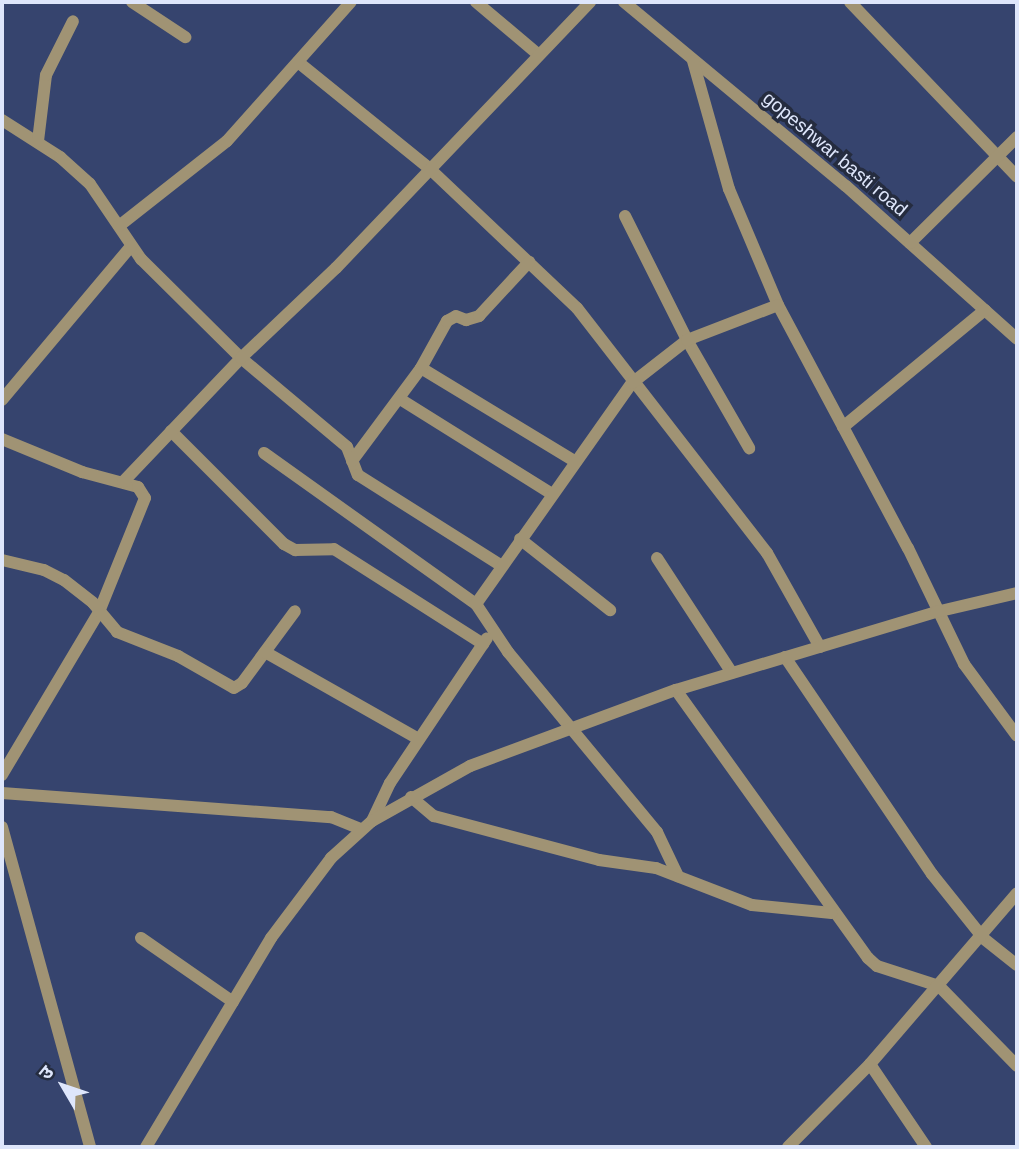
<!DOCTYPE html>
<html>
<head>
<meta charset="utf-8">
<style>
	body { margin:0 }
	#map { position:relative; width:1019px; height:1149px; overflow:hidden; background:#36446e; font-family:Arial,"Noto Sans Devanagari",sans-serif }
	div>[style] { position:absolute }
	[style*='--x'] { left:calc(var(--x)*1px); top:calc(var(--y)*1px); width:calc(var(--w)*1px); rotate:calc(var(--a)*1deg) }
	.minor>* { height:12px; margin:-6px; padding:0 6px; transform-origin:6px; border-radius:6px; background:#a09374 }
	span { translate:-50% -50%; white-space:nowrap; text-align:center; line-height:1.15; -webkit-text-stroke:7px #252c3f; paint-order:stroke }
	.street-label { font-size:19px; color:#dee6fb }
	.frame { position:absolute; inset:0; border:4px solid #dee6fb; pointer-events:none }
	.north { position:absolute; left:28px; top:1051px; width:70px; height:70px; -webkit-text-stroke:5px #252c3f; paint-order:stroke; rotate:309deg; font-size:19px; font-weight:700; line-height:28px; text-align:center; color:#dee6fb }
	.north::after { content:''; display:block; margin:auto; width:24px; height:32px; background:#dee6fb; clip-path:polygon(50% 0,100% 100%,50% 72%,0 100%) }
</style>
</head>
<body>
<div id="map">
	<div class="minor">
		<i style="--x:132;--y:2;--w:64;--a:33.4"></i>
		<i style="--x:476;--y:2;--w:82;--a:40.1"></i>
		<i style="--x:624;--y:2;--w:288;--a:39.7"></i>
		<i style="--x:846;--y:186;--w:229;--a:41.8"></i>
		<i style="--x:850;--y:2;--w:242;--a:46.3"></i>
		<i style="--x:693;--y:61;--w:133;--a:74.3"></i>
		<i style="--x:729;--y:189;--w:126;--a:67.1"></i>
		<i style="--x:778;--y:305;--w:276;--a:61.9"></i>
		<i style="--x:908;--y:548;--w:129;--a:64.2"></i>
		<i style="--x:964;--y:664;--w:89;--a:53.6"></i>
		<i style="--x:298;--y:62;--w:170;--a:39"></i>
		<i style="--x:430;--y:169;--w:202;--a:43.4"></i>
		<i style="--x:577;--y:308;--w:310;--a:52.2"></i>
		<i style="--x:767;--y:553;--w:108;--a:60.6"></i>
		<i style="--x:2;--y:120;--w:69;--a:32.5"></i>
		<i style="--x:60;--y:157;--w:40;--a:42"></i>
		<i style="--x:90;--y:184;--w:91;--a:55.8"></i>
		<i style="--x:141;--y:259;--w:141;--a:44.7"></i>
		<i style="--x:241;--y:358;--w:138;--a:40"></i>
		<i style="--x:347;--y:447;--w:30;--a:69"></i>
		<i style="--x:358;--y:475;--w:170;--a:32.3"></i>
		<i style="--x:38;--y:141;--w:66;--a:-83.1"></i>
		<i style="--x:46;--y:75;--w:60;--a:-63.4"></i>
		<i style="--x:625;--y:216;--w:139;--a:63.4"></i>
		<i style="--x:687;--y:340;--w:125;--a:60.1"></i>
		<i style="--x:119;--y:226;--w:137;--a:-38.2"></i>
		<i style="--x:227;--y:141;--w:186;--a:-48.3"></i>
		<i style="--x:910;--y:243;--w:151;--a:-44.7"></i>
		<i style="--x:421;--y:368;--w:181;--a:31.2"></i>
		<i style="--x:400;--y:399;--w:179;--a:32"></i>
		<i style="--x:2;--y:400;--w:201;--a:-50"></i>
		<i style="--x:843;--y:427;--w:184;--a:-39.5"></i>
		<i style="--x:171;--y:431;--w:160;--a:45"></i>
		<i style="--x:284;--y:544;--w:13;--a:29"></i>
		<i style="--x:295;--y:550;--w:39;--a:-1"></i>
		<i style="--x:334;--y:549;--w:177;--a:32.5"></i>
		<i style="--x:2;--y:439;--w:87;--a:22.4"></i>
		<i style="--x:82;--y:472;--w:58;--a:15"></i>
		<i style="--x:138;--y:487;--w:13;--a:58"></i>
		<i style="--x:145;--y:498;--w:123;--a:112"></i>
		<i style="--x:99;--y:612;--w:190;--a:120.8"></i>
		<i style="--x:264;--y:453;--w:260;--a:35.5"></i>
		<i style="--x:476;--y:604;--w:58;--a:56.3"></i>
		<i style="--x:508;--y:652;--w:234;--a:50.4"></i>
		<i style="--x:657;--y:832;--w:49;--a:64.5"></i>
		<i style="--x:352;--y:461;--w:116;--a:-53.4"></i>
		<i style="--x:421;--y:368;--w:54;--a:-61"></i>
		<i style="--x:447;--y:321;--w:10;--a:-29"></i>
		<i style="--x:456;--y:316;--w:11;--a:22"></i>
		<i style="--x:466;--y:320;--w:14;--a:-17"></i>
		<i style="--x:479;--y:316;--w:74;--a:-47.2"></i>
		<i style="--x:123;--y:482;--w:171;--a:-46.4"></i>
		<i style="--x:241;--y:358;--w:131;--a:-43.5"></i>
		<i style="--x:336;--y:268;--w:368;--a:-46.3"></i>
		<i style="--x:520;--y:539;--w:115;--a:38.3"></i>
		<i style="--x:657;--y:558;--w:137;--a:56.9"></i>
		<i style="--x:2;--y:560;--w:43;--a:13.4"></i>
		<i style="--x:44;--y:570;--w:22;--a:27"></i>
		<i style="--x:64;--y:580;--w:37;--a:38"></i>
		<i style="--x:93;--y:603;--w:38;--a:50"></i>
		<i style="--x:117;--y:632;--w:66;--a:21.5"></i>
		<i style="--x:178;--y:656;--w:64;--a:29.7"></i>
		<i style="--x:234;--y:688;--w:9;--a:-32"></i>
		<i style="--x:242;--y:683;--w:89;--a:-53.6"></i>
		<i style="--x:476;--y:604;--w:271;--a:-54.8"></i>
		<i style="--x:632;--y:383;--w:70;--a:-38"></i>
		<i style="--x:687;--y:340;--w:97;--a:-21"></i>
		<i style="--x:265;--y:652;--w:177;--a:29.5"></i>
		<i style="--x:785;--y:657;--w:262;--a:55.9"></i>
		<i style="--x:932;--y:874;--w:82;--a:51.4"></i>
		<i style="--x:983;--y:938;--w:43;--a:38.5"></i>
		<i style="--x:676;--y:690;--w:330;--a:54.4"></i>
		<i style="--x:868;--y:958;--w:12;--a:42"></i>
		<i style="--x:877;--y:966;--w:65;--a:17.9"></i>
		<i style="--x:939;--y:986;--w:112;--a:45.7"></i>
		<i style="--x:2;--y:793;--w:330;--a:4.2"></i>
		<i style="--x:331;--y:817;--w:32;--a:22"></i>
		<i style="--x:411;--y:797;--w:30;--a:40"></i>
		<i style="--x:434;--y:816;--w:171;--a:14.9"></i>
		<i style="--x:599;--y:860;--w:58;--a:8"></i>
		<i style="--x:656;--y:868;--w:103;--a:21.1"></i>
		<i style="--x:752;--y:905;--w:80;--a:5.7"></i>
		<i style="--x:372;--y:821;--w:42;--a:-64.7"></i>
		<i style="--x:390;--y:783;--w:174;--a:-56.2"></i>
		<i style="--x:2;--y:827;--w:332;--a:74.6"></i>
		<i style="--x:141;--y:938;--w:112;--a:34.8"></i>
		<i style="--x:870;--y:1064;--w:100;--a:56"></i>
		<i style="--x:146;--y:1147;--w:244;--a:-59.1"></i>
		<i style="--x:271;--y:938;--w:100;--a:-53.1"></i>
		<i style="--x:331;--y:858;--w:55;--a:-42.1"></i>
		<i style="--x:372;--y:821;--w:112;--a:-29.3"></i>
		<i style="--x:470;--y:766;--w:220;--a:-20.3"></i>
		<i style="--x:676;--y:690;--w:271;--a:-16.7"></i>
		<i style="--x:936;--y:612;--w:83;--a:-13.2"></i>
		<i style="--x:788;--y:1147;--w:117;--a:-45.3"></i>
		<i style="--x:870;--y:1064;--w:225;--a:-49.3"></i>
	</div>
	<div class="street-label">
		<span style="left:835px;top:154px;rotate:40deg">gopeshwar basti road</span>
	</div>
	<div class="frame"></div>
	<div class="north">उ</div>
</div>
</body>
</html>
